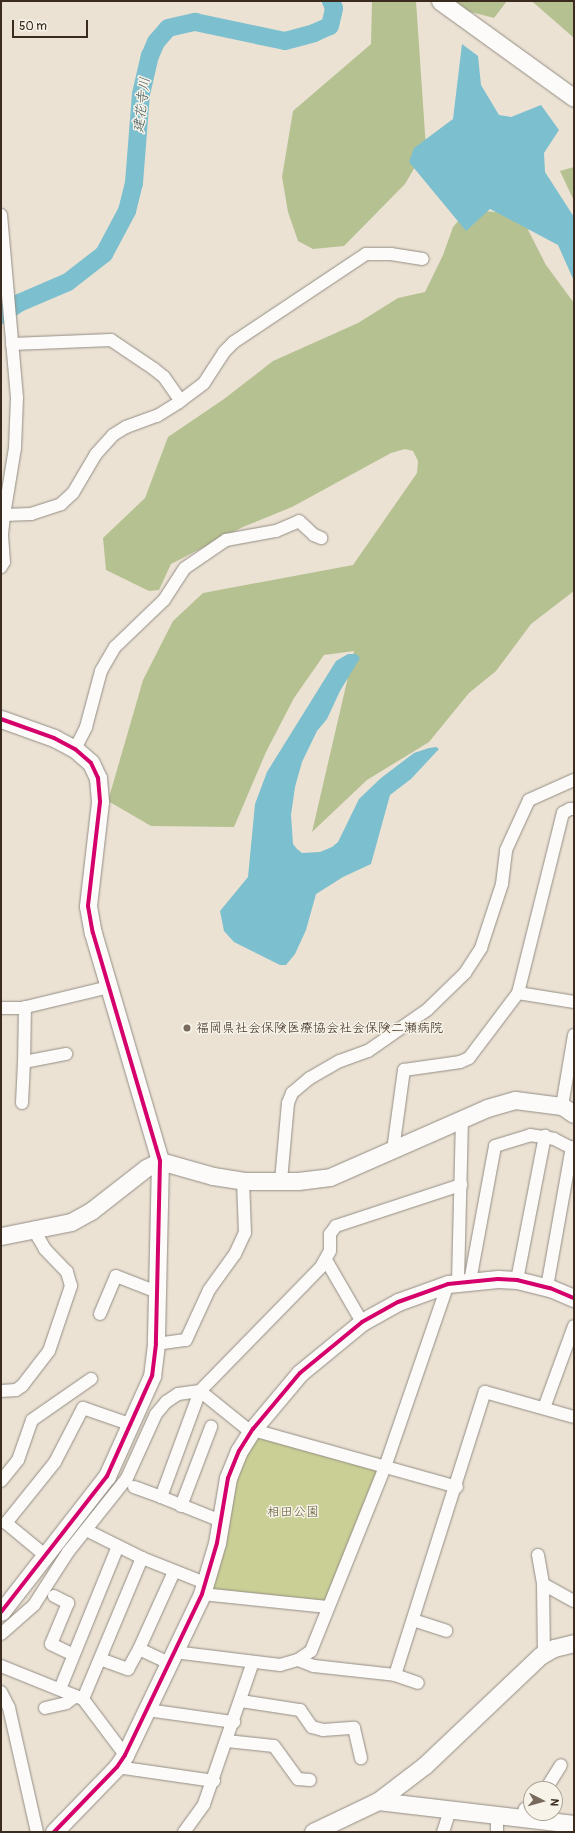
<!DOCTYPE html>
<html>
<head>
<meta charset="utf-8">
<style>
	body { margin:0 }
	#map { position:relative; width:575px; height:1833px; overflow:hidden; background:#ebe2d4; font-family:Pangolin,"Klee One",sans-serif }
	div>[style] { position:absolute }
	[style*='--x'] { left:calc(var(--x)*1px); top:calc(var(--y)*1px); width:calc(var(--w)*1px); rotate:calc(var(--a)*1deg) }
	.green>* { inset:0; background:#cacf96 }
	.forest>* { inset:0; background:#b6c191 }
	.water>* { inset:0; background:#7cbfce }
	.river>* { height:18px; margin:-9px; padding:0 9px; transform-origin:9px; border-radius:9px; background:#7cbfce }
	.roads { filter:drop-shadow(0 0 1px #948d84) drop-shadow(0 0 1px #948d84) }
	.street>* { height:12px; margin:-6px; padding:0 6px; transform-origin:6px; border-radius:6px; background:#fcfbf9 }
	.secondary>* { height:17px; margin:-8.5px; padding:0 8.5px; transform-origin:8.5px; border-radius:8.5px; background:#fcfbf9 }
	.cycleway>* { height:4px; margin:-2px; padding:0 2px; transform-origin:2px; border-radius:2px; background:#d6006c }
	.dots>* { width:11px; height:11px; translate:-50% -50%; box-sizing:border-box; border:2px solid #f7f3e8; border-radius:50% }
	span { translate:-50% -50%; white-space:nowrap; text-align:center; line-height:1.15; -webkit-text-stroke:3px #f7f3e8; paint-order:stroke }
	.poi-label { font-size:13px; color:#3b2a1e }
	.left { translate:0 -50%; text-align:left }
	.park-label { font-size:13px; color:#5e5733 }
	.water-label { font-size:14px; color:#41595b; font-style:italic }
	.frame { position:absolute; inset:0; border:2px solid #3b2a1e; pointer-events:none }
	.north { position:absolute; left:523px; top:1781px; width:40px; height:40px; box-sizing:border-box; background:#f7f3e8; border:1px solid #aca397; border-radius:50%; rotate:96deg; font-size:11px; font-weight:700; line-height:16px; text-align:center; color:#3b2a1e }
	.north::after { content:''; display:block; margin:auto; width:14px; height:18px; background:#796a5e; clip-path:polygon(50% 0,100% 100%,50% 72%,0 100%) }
	.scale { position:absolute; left:12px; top:20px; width:76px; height:18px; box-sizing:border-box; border:2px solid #3b2a1e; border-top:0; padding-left:5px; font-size:12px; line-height:14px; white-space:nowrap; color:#3b2a1e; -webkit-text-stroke:3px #f7f3e8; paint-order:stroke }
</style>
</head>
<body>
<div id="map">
	<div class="green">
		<i style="clip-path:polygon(267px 1436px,376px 1468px,379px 1473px,325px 1601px,211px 1589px,235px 1475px,252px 1438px)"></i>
	</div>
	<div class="forest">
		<i style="clip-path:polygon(372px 1px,416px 1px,426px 148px,405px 184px,344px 246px,313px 249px,298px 241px,288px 212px,282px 177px,293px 111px,371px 44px)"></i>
		<i style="clip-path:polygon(429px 1px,507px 1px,494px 18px)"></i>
		<i style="clip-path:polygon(531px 1px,574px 1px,574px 38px,534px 3px)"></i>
		<i style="clip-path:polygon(574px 167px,574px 201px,560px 171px)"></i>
		<i style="clip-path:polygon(484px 211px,520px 214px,546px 265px,574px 303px,574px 591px,531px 624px,496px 671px,469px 693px,429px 742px,367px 780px,312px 832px,354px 651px,324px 655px,294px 698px,266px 752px,234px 827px,151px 826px,108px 801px,143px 680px,173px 621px,203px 593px,353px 565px,417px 473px,418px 461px,413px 451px,405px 449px,391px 453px,292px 507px,243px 527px,171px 564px,159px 590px,149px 591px,106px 570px,103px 538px,145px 498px,168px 437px,224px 399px,273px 361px,358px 323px,398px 298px,425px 292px,443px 255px,453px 227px,460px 219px)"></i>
	</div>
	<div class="water">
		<i style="clip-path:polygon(462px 44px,478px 56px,481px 85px,499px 115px,511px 117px,541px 105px,559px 130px,544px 153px,545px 172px,574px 217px,574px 281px,558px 245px,490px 209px,466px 231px,409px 162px,414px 148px,453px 119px)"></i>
		<i style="clip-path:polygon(348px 654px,356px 654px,360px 658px,340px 691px,327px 719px,317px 731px,302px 762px,295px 787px,291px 815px,293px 844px,297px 849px,302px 853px,320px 852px,332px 847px,338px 842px,359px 799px,381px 778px,414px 753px,429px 748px,436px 747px,439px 749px,411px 779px,390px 795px,371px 864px,343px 877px,316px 894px,306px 930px,295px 954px,286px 965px,280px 965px,234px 942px,224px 931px,220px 911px,248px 877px,255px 804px,267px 772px,336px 661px)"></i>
	</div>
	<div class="river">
		<i style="--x:1;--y:315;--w:22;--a:-34"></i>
		<i style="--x:19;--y:303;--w:53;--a:-23.2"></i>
		<i style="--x:68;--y:282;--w:46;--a:-37.9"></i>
		<i style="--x:104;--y:254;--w:49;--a:-61.9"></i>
		<i style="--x:127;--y:211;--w:29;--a:-76"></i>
		<i style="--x:134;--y:183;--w:89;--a:-85.5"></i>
		<i style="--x:141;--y:94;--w:39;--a:-77"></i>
		<i style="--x:150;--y:56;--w:15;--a:-67"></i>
		<i style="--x:156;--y:42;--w:18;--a:-49"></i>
		<i style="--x:168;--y:28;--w:28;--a:-13"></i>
		<i style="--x:195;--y:22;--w:92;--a:11.9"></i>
		<i style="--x:285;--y:41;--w:30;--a:-15"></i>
		<i style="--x:314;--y:33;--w:17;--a:-24"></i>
		<i style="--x:330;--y:26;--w:18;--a:-77"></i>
		<i style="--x:334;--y:8;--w:8;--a:-113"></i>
	</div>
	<div class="roads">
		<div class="street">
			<i style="--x:1;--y:215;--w:184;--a:85"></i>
			<i style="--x:17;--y:398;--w:50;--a:92.3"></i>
			<i style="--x:15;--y:448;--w:68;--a:99.3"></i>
			<i style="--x:4;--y:515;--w:20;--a:96"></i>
			<i style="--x:2;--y:535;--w:27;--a:86"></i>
			<i style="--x:4;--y:562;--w:6;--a:121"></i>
			<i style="--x:12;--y:344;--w:99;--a:-2.3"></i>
			<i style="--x:111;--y:340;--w:52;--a:34"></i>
			<i style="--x:154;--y:369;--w:13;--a:39"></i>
			<i style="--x:164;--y:377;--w:29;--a:55"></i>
			<i style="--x:4;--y:515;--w:27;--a:-2"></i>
			<i style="--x:31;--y:514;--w:32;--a:-18"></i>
			<i style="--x:61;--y:504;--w:16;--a:-43"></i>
			<i style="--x:73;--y:493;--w:45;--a:-59.5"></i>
			<i style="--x:96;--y:454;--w:25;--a:-48"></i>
			<i style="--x:113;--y:435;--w:15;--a:-32"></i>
			<i style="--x:126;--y:427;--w:33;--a:-20"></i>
			<i style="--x:157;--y:416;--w:26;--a:-32"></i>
			<i style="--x:179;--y:402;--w:31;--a:-37"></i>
			<i style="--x:204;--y:383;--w:37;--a:-57"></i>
			<i style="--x:224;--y:352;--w:14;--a:-45"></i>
			<i style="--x:234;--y:342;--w:159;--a:-33.7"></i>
			<i style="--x:366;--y:254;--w:25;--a:0"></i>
			<i style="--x:391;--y:254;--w:32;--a:9"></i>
			<i style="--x:75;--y:749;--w:25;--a:-63"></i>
			<i style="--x:86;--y:727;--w:58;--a:-75"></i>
			<i style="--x:101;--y:671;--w:28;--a:-60"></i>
			<i style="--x:115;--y:647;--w:68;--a:-43.8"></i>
			<i style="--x:164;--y:600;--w:38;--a:-57"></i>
			<i style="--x:185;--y:568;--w:50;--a:-34.3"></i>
			<i style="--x:226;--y:540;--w:51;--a:-10.2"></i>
			<i style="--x:276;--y:531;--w:25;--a:-23"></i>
			<i style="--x:299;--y:521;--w:21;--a:43"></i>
			<i style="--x:314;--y:535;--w:8;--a:23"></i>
			<i style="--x:518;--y:993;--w:57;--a:9.1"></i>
			<i style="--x:25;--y:1007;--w:55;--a:91"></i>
			<i style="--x:24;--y:1062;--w:43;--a:-10.8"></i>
			<i style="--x:1;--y:1008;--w:21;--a:0"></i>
			<i style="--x:22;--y:1008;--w:89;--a:-13.6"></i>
			<i style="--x:22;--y:1103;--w:41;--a:-87.2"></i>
			<i style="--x:562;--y:1106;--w:72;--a:-80.4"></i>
			<i style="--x:393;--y:1150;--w:81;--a:-82.2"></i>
			<i style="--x:404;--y:1070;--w:57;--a:-8.1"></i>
			<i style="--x:460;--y:1062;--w:10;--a:-24"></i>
			<i style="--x:469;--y:1058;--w:81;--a:-53"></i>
			<i style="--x:518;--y:993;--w:186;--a:-76"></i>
			<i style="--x:563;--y:813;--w:8;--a:-30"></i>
			<i style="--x:570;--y:809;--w:4;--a:0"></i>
			<i style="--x:281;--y:1181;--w:78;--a:-84.9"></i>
			<i style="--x:288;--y:1103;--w:11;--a:-68"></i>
			<i style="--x:292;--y:1093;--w:23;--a:-40"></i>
			<i style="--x:310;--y:1078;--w:34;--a:-30"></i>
			<i style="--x:340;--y:1061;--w:30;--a:-20"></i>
			<i style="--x:368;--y:1051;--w:72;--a:-34.8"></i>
			<i style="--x:427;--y:1010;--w:53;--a:-44.2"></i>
			<i style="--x:465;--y:973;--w:30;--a:-57"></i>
			<i style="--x:481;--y:948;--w:67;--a:-71.8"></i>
			<i style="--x:502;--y:884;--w:34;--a:-83"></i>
			<i style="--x:506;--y:850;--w:55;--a:-65.3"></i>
			<i style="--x:529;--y:800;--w:49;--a:-24"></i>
			<i style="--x:326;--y:1260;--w:72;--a:59.9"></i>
			<i style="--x:517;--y:1280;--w:147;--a:-79"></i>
			<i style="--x:470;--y:1281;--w:137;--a:-79.5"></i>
			<i style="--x:495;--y:1146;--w:37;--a:-17"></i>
			<i style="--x:530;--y:1135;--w:24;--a:9"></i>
			<i style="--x:554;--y:1139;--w:22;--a:27"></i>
			<i style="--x:458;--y:1282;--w:162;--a:-88.6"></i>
			<i style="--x:547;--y:1287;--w:142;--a:-79.9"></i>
			<i style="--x:100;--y:1314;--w:41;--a:-67.2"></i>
			<i style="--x:116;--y:1276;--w:44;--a:21.3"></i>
			<i style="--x:156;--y:1344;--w:30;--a:-8"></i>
			<i style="--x:186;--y:1340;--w:55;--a:-65.3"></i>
			<i style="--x:209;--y:1290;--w:44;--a:-54.2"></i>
			<i style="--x:235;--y:1254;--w:23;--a:-65"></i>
			<i style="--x:245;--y:1233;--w:52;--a:-92.2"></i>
			<i style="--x:1;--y:1391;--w:15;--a:-4"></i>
			<i style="--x:16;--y:1390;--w:7;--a:-34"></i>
			<i style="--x:22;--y:1386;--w:44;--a:-52.4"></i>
			<i style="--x:49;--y:1351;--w:69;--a:-71.3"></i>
			<i style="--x:71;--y:1286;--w:15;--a:-106"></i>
			<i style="--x:67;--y:1272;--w:32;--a:-134"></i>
			<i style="--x:45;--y:1249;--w:14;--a:-120"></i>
			<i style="--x:38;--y:1237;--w:10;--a:-107"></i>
			<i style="--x:544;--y:1408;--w:87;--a:-69.9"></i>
			<i style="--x:1;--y:1481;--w:27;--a:-51"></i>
			<i style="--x:18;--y:1460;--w:42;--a:-70.7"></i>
			<i style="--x:32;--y:1420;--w:72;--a:-34.8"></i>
			<i style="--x:134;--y:1487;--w:29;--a:20"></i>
			<i style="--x:161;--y:1497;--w:113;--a:-69.8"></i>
			<i style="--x:200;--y:1391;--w:173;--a:-45.7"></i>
			<i style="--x:321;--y:1267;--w:18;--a:-61"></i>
			<i style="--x:330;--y:1251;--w:17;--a:-90"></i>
			<i style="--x:330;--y:1234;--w:10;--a:-53"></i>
			<i style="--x:336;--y:1226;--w:132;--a:-18.2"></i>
			<i style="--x:161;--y:1497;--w:65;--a:21.8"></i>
			<i style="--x:181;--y:1506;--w:85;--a:-69.2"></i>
			<i style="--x:86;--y:1530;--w:63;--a:26.6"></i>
			<i style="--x:142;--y:1558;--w:68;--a:21.6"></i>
			<i style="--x:538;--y:1555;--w:29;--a:80"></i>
			<i style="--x:543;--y:1584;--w:70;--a:89.2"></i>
			<i style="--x:46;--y:1556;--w:52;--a:-140.5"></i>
			<i style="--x:6;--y:1523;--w:78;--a:-51.2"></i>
			<i style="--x:55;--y:1462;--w:61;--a:-62.6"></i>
			<i style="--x:83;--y:1408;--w:52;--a:19.1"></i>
			<i style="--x:543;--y:1584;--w:35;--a:29"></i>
			<i style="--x:202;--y:1594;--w:126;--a:5.9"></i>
			<i style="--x:54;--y:1596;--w:16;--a:27"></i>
			<i style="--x:68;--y:1603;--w:44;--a:112.5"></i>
			<i style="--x:51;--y:1644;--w:25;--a:26"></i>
			<i style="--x:413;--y:1620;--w:35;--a:18"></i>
			<i style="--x:1;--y:1634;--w:44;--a:-41.3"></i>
			<i style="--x:34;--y:1605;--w:63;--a:-57.3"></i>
			<i style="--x:68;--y:1552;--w:95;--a:-51.4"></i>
			<i style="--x:127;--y:1478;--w:70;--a:-65.6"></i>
			<i style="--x:156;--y:1414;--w:16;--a:-50"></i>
			<i style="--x:166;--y:1402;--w:14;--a:-34"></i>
			<i style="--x:178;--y:1394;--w:22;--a:-8"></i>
			<i style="--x:200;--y:1391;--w:59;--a:38.8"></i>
			<i style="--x:246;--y:1428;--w:219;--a:15.6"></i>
			<i style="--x:174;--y:1652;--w:107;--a:7"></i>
			<i style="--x:280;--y:1665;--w:19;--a:-16"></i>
			<i style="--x:298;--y:1660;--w:16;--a:-35"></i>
			<i style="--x:311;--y:1651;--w:198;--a:-68.1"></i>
			<i style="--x:385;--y:1467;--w:194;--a:-71"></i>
			<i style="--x:100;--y:1659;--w:30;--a:20"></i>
			<i style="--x:128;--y:1669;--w:23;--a:-61"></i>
			<i style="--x:298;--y:1660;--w:17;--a:21"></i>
			<i style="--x:314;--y:1666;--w:81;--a:6.3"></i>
			<i style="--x:395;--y:1675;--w:297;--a:-72.4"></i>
			<i style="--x:485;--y:1392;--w:92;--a:15.7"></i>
			<i style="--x:169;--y:1663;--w:33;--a:-155"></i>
			<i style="--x:139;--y:1649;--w:85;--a:-65.6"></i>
			<i style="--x:1;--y:1666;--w:88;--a:21.9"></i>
			<i style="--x:83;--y:1699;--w:70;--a:53.1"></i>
			<i style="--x:395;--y:1675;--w:24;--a:19"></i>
			<i style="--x:60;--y:1689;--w:154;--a:-67.9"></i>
			<i style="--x:1;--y:1692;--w:18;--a:63"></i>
			<i style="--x:9;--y:1708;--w:127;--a:77.3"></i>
			<i style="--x:83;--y:1699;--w:153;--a:-67.3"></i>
			<i style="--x:241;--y:1701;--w:60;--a:8.7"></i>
			<i style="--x:300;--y:1710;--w:21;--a:55"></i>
			<i style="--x:312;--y:1727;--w:11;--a:15"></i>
			<i style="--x:323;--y:1730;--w:31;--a:-4"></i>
			<i style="--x:354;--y:1728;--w:31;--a:77"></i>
			<i style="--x:45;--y:1708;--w:22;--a:-13"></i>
			<i style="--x:66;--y:1703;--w:12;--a:-35"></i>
			<i style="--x:147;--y:1710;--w:88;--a:7.9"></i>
			<i style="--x:227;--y:1741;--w:47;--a:6.1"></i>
			<i style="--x:274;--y:1746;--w:41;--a:54"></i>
			<i style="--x:298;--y:1779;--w:12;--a:5"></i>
			<i style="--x:117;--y:1767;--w:98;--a:8.2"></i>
			<i style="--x:546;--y:1789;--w:28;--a:-58"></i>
			<i style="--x:497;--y:1815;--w:17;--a:90"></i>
			<i style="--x:521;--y:1818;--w:10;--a:-66"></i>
			<i style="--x:525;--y:1809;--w:7;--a:-34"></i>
			<i style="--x:184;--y:1832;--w:34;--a:-54"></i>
			<i style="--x:204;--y:1804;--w:150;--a:-71"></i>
			<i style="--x:443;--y:1832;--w:23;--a:-72"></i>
		</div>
		<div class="secondary">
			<i style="--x:440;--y:1;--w:165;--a:35.9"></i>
			<i style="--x:1;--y:719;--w:56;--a:19.7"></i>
			<i style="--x:54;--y:738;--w:24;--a:28"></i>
			<i style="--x:75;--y:749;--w:21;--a:41"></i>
			<i style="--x:91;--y:763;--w:17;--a:65"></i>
			<i style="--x:98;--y:778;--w:24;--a:85"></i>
			<i style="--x:100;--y:802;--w:105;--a:96.6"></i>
			<i style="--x:88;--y:906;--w:27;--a:80"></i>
			<i style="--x:93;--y:933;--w:238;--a:73.6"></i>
			<i style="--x:160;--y:1161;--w:183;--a:91.3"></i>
			<i style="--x:156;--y:1344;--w:32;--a:97"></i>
			<i style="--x:152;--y:1376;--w:110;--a:114.2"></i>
			<i style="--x:107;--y:1476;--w:172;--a:127.9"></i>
			<i style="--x:1;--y:1236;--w:71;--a:-11.3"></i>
			<i style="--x:71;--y:1222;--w:23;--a:-29"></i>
			<i style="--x:91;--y:1211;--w:70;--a:-38"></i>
			<i style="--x:146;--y:1168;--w:16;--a:-27"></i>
			<i style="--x:160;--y:1161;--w:55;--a:15.8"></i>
			<i style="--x:213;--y:1176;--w:30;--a:9"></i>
			<i style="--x:243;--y:1181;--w:55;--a:0"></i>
			<i style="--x:298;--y:1181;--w:32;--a:-7"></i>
			<i style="--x:330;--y:1177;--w:171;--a:-23.7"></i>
			<i style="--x:487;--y:1108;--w:29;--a:-16"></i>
			<i style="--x:515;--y:1100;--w:47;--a:7.3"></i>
			<i style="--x:562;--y:1106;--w:14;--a:34"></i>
			<i style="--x:378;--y:1801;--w:197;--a:6.7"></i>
			<i style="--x:54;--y:1832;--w:91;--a:-45.9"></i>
			<i style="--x:117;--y:1767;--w:14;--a:-56"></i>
			<i style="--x:125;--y:1755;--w:178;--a:-64.4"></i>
			<i style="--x:202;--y:1594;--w:53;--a:-73.6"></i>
			<i style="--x:217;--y:1543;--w:66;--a:-80.4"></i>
			<i style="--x:228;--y:1478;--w:29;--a:-68"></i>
			<i style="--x:239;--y:1451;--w:26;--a:-58"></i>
			<i style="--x:253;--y:1429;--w:73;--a:-50"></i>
			<i style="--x:300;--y:1373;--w:80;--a:-39.4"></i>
			<i style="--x:362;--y:1322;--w:41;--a:-29.1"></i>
			<i style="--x:398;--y:1302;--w:53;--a:-19.8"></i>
			<i style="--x:448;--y:1284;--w:50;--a:-5.7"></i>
			<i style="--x:498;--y:1279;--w:19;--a:3"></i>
			<i style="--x:517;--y:1280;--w:34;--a:14"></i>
			<i style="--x:550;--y:1288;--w:26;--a:23"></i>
			<i style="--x:313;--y:1832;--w:72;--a:-25.5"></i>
			<i style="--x:378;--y:1801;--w:58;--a:-37.3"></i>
			<i style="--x:424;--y:1766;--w:160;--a:-43.5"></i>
			<i style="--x:540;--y:1656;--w:16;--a:-30"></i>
			<i style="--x:554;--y:1648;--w:21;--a:-14"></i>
		</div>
	</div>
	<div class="cycleway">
		<i style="--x:1;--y:719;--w:56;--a:19.7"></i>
		<i style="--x:54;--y:738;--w:24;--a:28"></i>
		<i style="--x:75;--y:749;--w:21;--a:41"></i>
		<i style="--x:91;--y:763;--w:17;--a:65"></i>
		<i style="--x:98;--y:778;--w:24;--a:85"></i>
		<i style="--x:100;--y:802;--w:105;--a:96.6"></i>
		<i style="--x:88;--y:906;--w:27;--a:80"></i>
		<i style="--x:93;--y:933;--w:238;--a:73.6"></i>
		<i style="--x:160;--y:1161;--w:183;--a:91.3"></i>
		<i style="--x:156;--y:1344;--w:32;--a:97"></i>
		<i style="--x:152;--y:1376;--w:110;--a:114.2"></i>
		<i style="--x:107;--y:1476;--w:172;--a:127.9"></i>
		<i style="--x:54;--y:1832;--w:91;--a:-45.9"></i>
		<i style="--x:117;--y:1767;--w:14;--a:-56"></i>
		<i style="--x:125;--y:1755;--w:178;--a:-64.4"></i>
		<i style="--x:202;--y:1594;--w:53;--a:-73.6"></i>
		<i style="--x:217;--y:1543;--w:66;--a:-80.4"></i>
		<i style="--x:228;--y:1478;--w:29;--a:-68"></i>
		<i style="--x:239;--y:1451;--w:26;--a:-58"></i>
		<i style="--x:253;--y:1429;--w:73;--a:-50"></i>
		<i style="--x:300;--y:1373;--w:80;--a:-39.4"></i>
		<i style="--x:362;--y:1322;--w:41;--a:-29.1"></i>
		<i style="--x:398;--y:1302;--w:53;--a:-19.8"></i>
		<i style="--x:448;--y:1284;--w:50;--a:-5.7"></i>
		<i style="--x:498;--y:1279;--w:19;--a:3"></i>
		<i style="--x:517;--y:1280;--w:34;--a:14"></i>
		<i style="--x:550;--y:1288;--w:26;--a:23"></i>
	</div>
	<div class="dots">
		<i style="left:187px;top:1028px;background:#796a5e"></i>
	</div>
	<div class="poi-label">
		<span class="left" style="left:196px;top:1028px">福岡県社会保険医療協会社会保険二瀬病院</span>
	</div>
	<div class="park-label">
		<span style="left:293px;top:1512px">相田公園</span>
	</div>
	<div class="water-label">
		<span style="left:142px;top:105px;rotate:-83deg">建花寺川</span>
	</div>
	<div class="frame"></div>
	<div class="north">N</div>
	<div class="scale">50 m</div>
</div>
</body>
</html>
